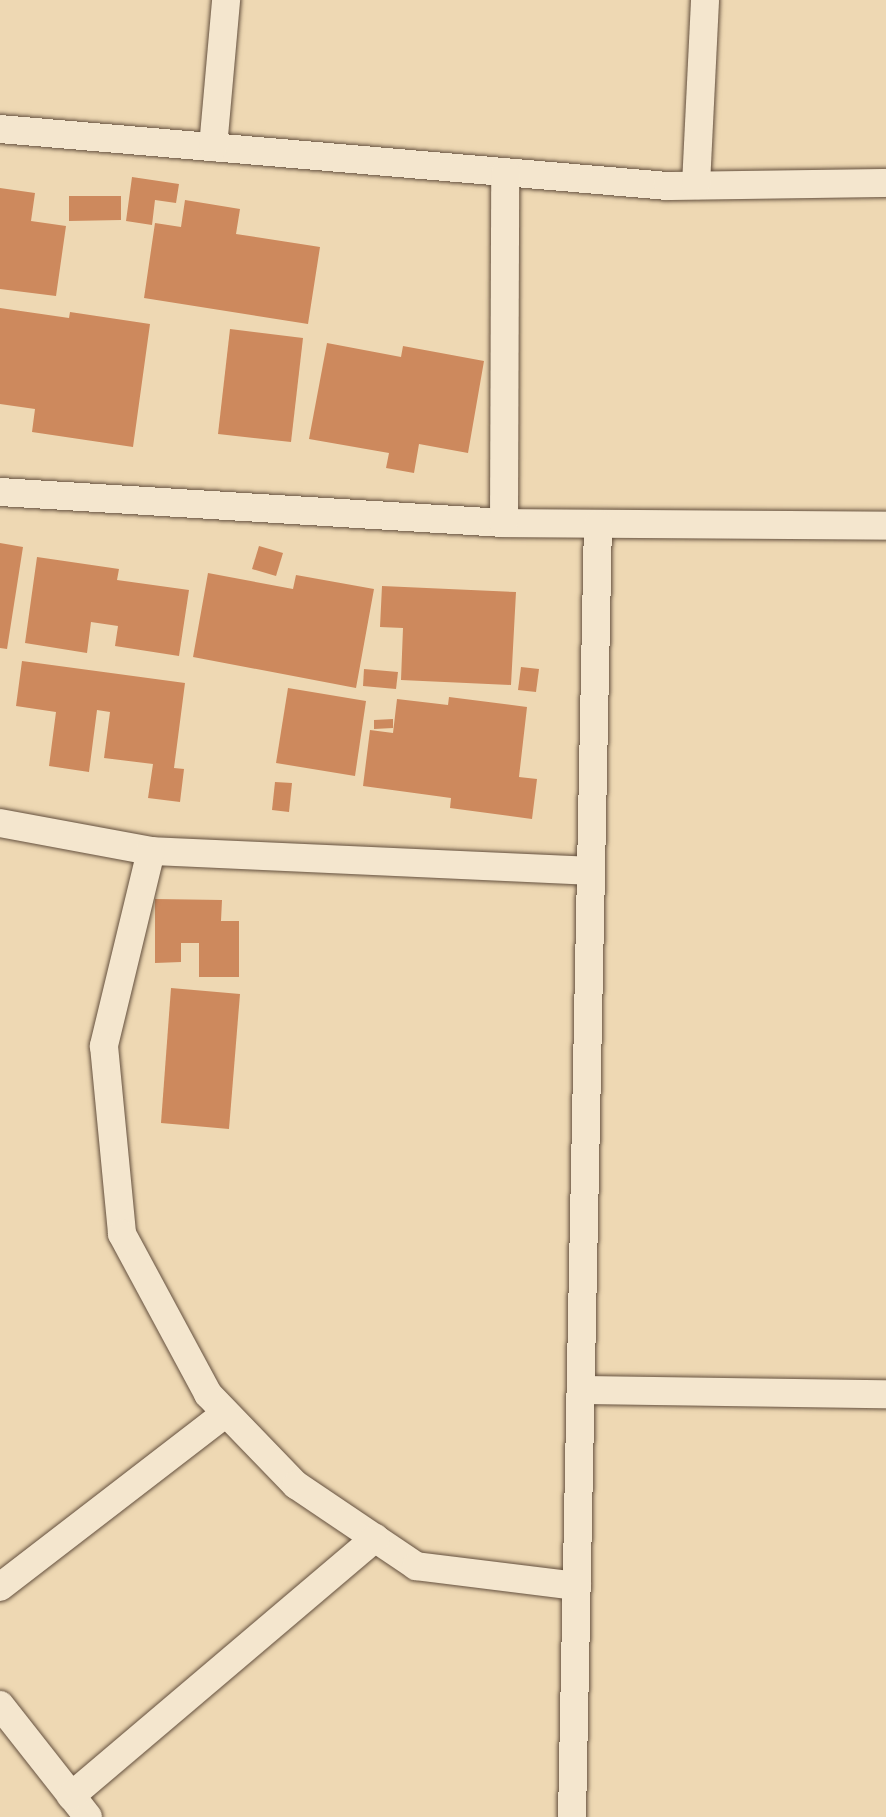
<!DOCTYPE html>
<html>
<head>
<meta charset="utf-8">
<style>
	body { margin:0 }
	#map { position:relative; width:886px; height:1817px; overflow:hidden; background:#eed8b3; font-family:"IM FELL French Canon",serif }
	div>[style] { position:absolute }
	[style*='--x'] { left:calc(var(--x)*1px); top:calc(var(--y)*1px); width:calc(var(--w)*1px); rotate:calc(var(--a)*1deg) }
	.building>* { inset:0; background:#cd895d }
	.roads { filter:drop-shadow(0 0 2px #64503e) drop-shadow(0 0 2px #64503e) }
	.street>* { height:28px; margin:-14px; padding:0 14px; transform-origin:14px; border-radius:14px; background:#f4e6ce }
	span { translate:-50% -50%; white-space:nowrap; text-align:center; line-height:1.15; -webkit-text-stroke:4.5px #f4e6ce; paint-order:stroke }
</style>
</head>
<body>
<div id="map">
	<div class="building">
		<i style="clip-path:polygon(132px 177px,179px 184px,176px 203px,155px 200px,152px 225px,126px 221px)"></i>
		<i style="clip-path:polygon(0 188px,35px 193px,31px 221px,66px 226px,56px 296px,0 289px)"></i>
		<i style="clip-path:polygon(69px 196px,121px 196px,121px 220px,69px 221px)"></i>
		<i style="clip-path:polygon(185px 200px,240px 209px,236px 234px,320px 247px,308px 324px,144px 298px,155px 223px,181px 227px)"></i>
		<i style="clip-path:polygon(0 308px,69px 318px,70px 312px,150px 324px,133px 447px,32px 432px,35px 409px,0 404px)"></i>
		<i style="clip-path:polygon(230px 329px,303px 338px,291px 442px,218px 434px)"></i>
		<i style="clip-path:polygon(327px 343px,401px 357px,403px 346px,484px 361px,468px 453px,419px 444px,414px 473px,386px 468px,389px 453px,309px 439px)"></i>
		<i style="clip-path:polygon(0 543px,23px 547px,7px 649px,0 648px)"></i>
		<i style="clip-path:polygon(259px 546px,283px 553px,276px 576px,252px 569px)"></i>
		<i style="clip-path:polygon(37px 557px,119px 569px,117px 580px,189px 590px,179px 656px,115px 646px,118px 626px,91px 622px,87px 653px,25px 643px)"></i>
		<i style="clip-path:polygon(208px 573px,293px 589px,296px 575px,374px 589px,356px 688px,193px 657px)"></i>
		<i style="clip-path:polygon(382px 586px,516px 592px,511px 685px,401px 680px,403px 628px,380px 627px)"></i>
		<i style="clip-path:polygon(22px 661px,185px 683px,174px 768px,184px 769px,180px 802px,148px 798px,153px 764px,104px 758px,110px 712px,97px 710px,89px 772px,49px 766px,56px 712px,16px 706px)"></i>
		<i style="clip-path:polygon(521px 667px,539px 669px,536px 692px,518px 690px)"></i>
		<i style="clip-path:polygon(364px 669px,398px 672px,396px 689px,363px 686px)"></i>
		<i style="clip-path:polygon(288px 688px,366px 701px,355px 776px,276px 763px)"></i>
		<i style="clip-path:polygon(449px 697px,527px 707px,519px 777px,537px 779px,532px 819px,450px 808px,451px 798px,363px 786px,370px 730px,393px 733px,397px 699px,448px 705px)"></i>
		<i style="clip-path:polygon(393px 719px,393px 728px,374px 729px,374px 720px)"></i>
		<i style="clip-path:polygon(275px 782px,292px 783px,289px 812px,272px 810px)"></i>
		<i style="clip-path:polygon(155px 899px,222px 900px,221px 921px,239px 921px,239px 977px,199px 977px,199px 943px,181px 943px,181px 962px,155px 963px)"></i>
		<i style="clip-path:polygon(171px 988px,240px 994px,229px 1129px,161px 1123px)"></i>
	</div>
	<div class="roads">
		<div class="street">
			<i style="--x:0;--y:129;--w:670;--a:4.88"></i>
			<i style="--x:668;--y:186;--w:218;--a:-0.8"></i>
			<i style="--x:213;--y:147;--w:148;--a:-84.9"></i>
			<i style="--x:696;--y:185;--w:185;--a:-87.2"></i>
			<i style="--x:0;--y:492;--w:505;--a:3.52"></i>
			<i style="--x:504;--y:523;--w:382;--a:0.4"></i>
			<i style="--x:504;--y:523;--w:351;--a:-89.8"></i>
			<i style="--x:0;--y:823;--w:154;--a:10.5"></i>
			<i style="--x:151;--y:851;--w:440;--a:2.6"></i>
			<i style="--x:151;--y:851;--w:201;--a:103.6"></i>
			<i style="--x:104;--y:1046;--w:189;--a:84.5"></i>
			<i style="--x:122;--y:1234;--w:182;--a:61.7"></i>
			<i style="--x:208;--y:1394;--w:127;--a:46"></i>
			<i style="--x:296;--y:1485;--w:145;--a:34"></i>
			<i style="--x:416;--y:1566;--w:162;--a:7.1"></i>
			<i style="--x:581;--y:1390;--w:305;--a:0.8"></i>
			<i style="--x:0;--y:1587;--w:285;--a:-37.6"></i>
			<i style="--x:0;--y:1705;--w:142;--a:51.8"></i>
			<i style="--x:71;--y:1796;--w:399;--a:-40.3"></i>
			<i style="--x:572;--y:1817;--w:1293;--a:-88.85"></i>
		</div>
	</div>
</div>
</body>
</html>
